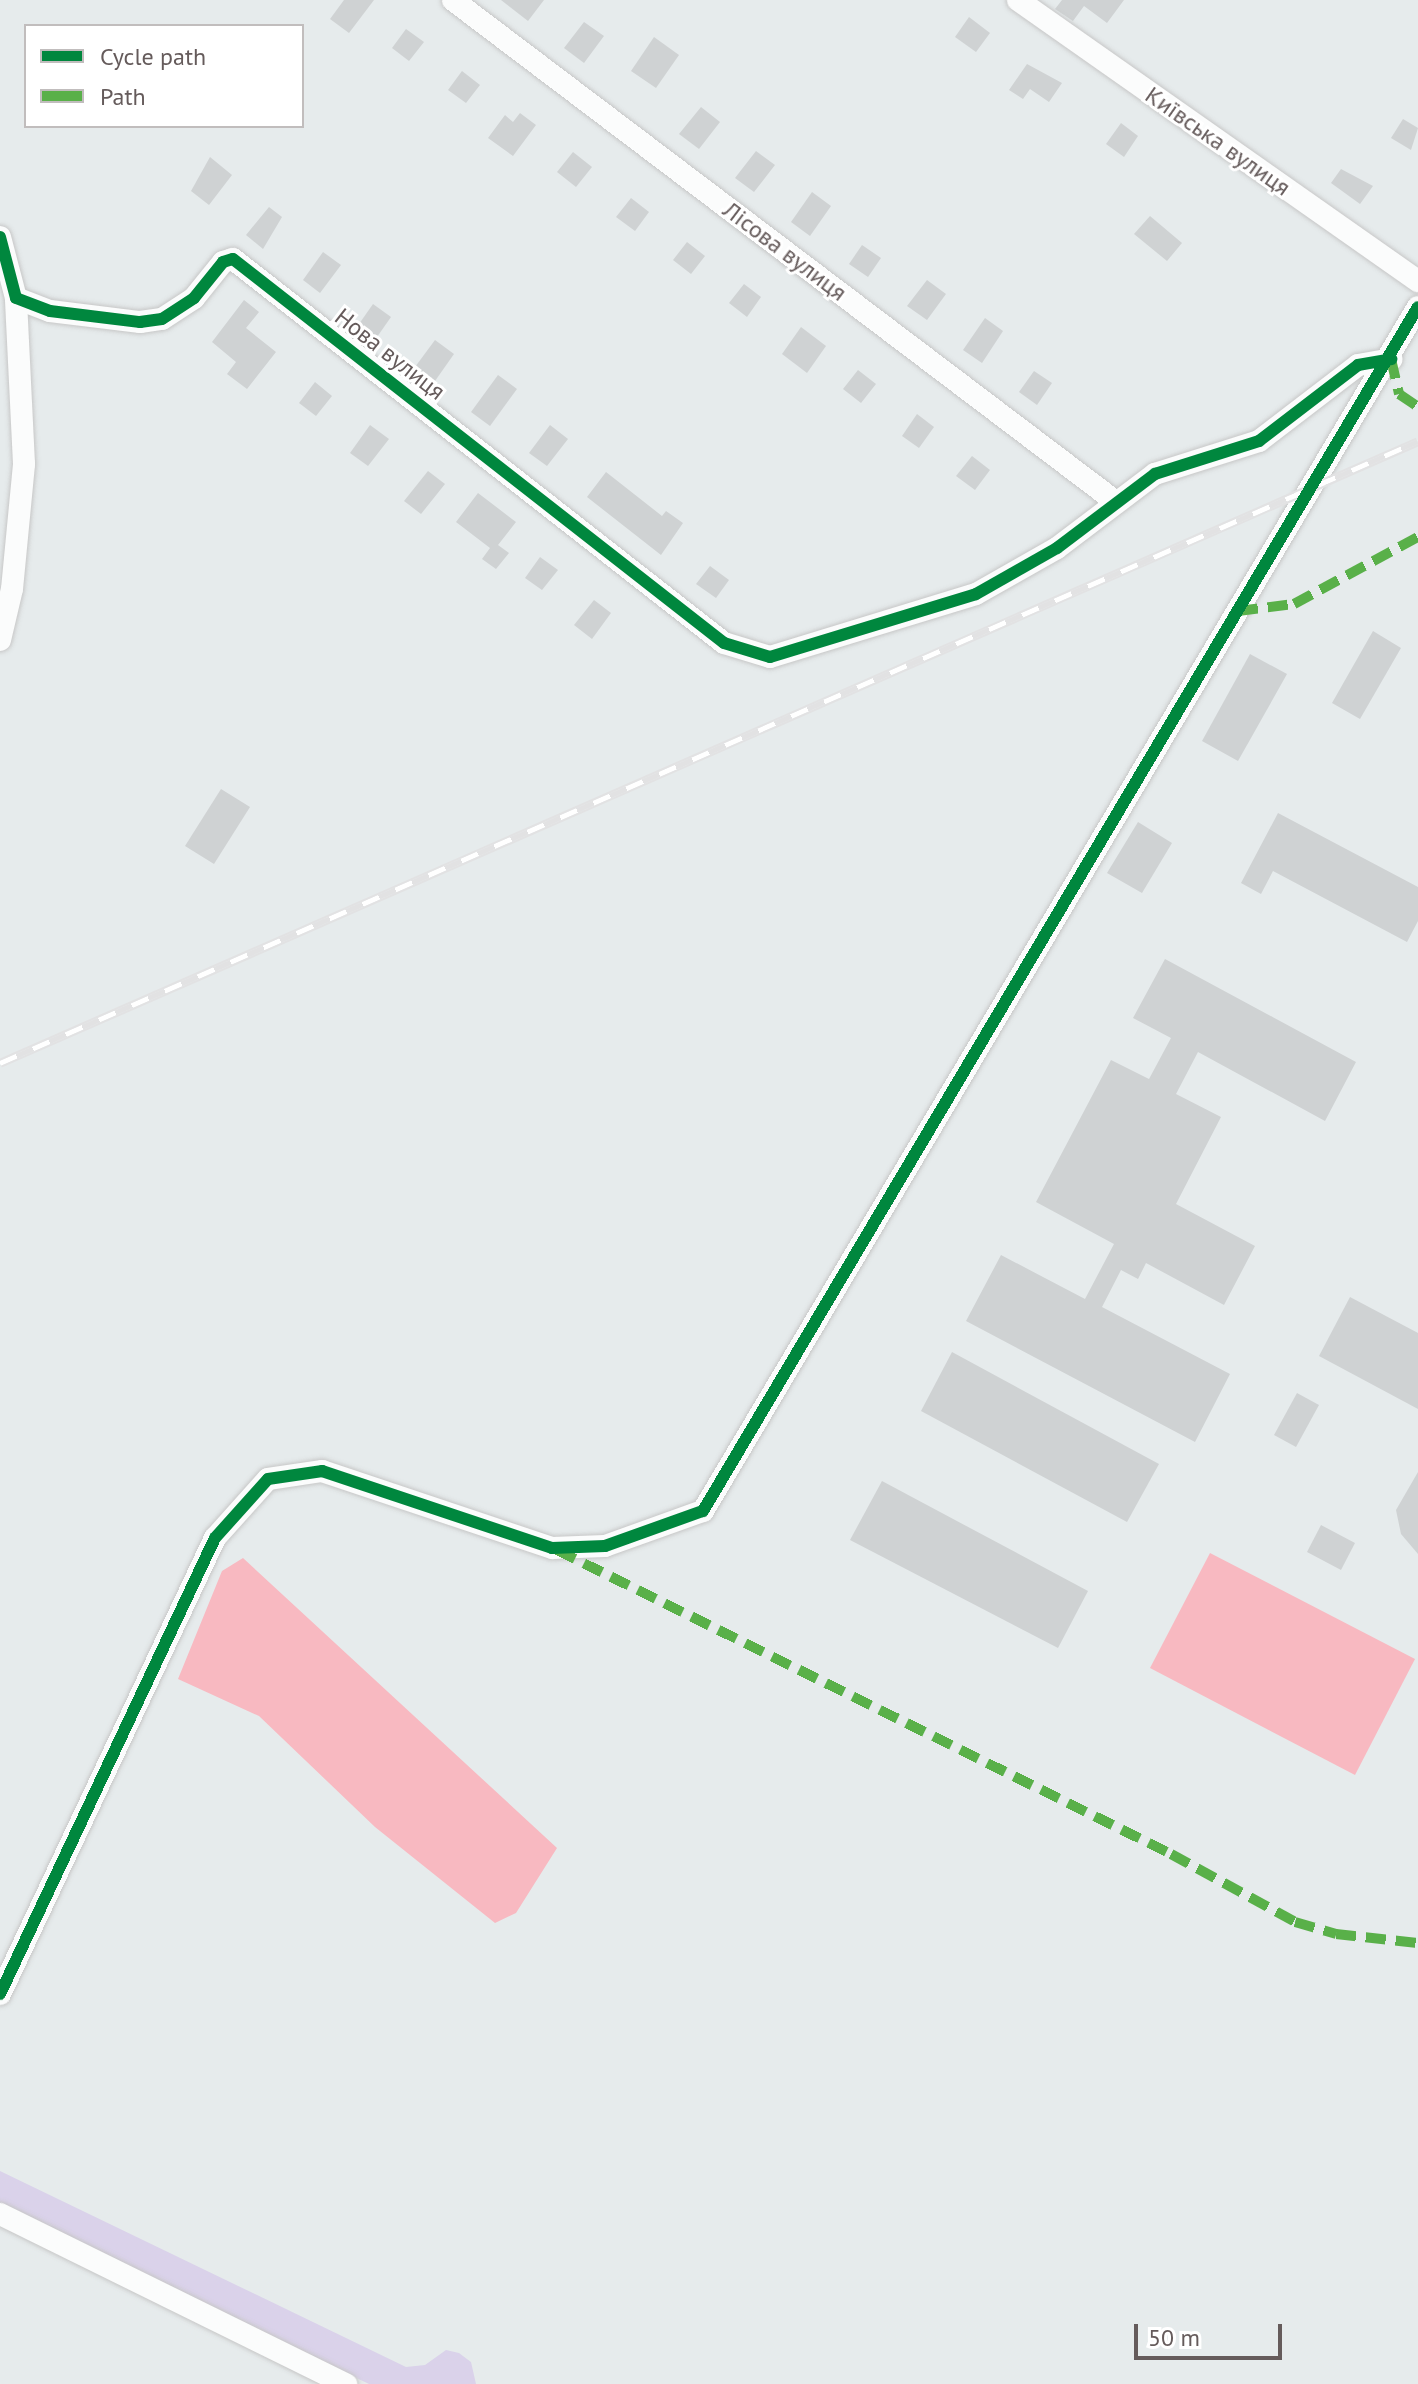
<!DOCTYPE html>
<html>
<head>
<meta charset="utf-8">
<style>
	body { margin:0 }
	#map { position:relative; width:1418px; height:2384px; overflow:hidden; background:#e6ebec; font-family:"PT Sans",sans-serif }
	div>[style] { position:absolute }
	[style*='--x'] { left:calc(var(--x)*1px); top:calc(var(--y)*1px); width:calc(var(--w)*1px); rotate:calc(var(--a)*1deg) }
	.green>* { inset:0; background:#dad2ea }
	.water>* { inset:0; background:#f8b9c1 }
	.building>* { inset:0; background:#cfd2d3 }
	.roads { filter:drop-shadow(0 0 2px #c7c7c7) drop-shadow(0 0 2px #c7c7c7) }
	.minor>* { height:22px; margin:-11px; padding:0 11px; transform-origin:11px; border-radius:11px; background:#fbfcfc }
	.rail>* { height:9px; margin-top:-4.5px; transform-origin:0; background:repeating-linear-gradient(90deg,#fff 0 18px,#e2e2e3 0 36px); box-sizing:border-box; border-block:2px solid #e2e2e3 }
	.quiet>* { height:10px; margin-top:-5px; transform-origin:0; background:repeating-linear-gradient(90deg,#59b049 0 20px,transparent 0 30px) }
	.cycleway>* { height:12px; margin:-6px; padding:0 6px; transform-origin:6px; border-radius:6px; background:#00873e }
	span { translate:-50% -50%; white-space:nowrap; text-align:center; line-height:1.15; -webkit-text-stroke:6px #fff; paint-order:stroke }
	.street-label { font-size:24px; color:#655b5b }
	.legend { position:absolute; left:24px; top:24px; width:280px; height:104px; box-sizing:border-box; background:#fff; border:2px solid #c1bdbd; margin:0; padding:10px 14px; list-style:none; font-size:24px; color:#655b5b }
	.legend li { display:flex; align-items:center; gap:16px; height:40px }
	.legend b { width:40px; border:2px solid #c1bdbd }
	.scale { position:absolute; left:1134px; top:2324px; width:148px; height:36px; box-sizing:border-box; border:4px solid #655b5b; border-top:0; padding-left:10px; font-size:24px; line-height:28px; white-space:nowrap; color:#655b5b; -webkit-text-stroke:6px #fff; paint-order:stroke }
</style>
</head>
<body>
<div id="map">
	<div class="green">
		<i style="clip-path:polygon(0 2171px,406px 2367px,425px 2365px,446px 2350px,459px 2353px,471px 2362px,476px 2384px,369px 2384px,0 2204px)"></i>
	</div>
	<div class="water">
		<i style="clip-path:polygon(1210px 1553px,1415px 1659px,1355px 1775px,1150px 1668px)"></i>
		<i style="clip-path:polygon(243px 1558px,557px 1848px,516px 1913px,495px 1923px,375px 1827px,259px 1716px,178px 1679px,222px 1571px)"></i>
	</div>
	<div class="building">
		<i style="clip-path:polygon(344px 0,374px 0,349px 33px,330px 19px)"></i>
		<i style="clip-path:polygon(501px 0,544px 0,528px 21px)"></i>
		<i style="clip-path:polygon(1062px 0,1124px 0,1107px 23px,1084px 6px,1073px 21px,1055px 9px)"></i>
		<i style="clip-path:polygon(969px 17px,990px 33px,976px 52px,955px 37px)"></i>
		<i style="clip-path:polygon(584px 22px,604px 36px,584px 63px,564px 48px)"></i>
		<i style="clip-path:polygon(406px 29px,424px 42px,409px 61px,392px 48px)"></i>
		<i style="clip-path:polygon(654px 37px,679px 55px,656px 88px,631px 71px)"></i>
		<i style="clip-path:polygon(1027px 64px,1062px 83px,1049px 102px,1030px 89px,1023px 99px,1009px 90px)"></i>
		<i style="clip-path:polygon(462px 71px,480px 85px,466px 103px,448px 90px)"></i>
		<i style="clip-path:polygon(701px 107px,720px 122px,699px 149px,679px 134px)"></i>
		<i style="clip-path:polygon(520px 113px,536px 125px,513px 156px,488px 138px,505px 115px,513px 122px)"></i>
		<i style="clip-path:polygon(1403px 119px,1418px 128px,1411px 150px,1391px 138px)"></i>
		<i style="clip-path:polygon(1121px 123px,1138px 136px,1124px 157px,1106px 144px)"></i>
		<i style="clip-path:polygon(756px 151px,775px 165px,754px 192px,735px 178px)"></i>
		<i style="clip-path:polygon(573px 152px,592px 167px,576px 187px,557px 172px)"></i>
		<i style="clip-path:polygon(210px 157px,232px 175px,209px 205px,191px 191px)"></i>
		<i style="clip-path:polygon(1341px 169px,1373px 186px,1360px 204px,1331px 183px)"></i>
		<i style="clip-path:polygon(812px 192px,831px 206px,810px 236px,791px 222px)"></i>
		<i style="clip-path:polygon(631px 198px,649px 212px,635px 231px,616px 217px)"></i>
		<i style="clip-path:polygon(269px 207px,282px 217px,263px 249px,246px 235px)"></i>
		<i style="clip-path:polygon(1150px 216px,1182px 243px,1167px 261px,1134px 234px)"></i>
		<i style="clip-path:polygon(687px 242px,705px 256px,691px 274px,673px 260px)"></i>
		<i style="clip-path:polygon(862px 245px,881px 258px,868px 277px,849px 264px)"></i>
		<i style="clip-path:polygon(323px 252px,341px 265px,320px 293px,303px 280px)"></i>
		<i style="clip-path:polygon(927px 280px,946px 294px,927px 320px,907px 306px)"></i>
		<i style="clip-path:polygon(744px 284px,761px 297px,747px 317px,729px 303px)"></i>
		<i style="clip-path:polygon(244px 300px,259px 312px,246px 328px,276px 352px,247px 389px,227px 374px,236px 362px,212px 342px)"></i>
		<i style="clip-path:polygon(373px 304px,391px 317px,377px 337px,359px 324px)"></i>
		<i style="clip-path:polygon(985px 318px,1003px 331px,982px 363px,963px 350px)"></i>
		<i style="clip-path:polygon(801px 327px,826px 346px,807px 373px,782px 354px)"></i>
		<i style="clip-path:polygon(435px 340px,454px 354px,435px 381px,415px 367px)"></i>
		<i style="clip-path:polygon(858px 370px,876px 384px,861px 403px,843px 389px)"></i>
		<i style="clip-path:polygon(1034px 371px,1052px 383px,1037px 405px,1019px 392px)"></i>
		<i style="clip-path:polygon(498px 375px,517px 389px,490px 426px,471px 412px)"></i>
		<i style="clip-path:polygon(315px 382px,332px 396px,316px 416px,299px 403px)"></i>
		<i style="clip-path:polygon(917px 414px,934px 427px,919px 448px,902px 436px)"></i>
		<i style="clip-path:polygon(370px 425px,389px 439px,368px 466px,350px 453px)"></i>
		<i style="clip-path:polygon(550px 425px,568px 439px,547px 466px,529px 453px)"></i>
		<i style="clip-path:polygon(972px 456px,990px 470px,975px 490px,956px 476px)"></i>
		<i style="clip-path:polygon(428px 471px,445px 484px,421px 514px,404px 501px)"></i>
		<i style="clip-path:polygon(606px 472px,662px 516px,666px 511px,683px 523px,661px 555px,587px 497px)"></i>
		<i style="clip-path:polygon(478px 493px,516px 522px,498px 545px,509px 553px,496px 569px,482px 559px,490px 548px,456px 522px)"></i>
		<i style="clip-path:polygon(540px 557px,558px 570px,542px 590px,525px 578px)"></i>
		<i style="clip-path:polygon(710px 566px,729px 580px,716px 598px,696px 584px)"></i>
		<i style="clip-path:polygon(594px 600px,611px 613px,592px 639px,574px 625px)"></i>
		<i style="clip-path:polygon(1373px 631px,1401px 648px,1360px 719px,1332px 703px)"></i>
		<i style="clip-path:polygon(1250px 654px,1287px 674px,1238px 761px,1202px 741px)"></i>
		<i style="clip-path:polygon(221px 789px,250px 807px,214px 864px,185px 846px)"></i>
		<i style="clip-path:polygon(1278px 813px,1418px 887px,1418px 921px,1407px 942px,1273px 871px,1261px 894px,1241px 883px)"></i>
		<i style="clip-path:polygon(1138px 822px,1172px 843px,1142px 893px,1107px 873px)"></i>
		<i style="clip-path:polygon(1165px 959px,1356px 1062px,1325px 1121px,1198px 1052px,1176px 1094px,1221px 1117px,1176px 1204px,1255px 1246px,1224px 1305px,1146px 1263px,1138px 1279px,1121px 1270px,1102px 1307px,1230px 1374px,1195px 1442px,966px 1321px,1001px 1255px,1085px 1299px,1114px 1244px,1036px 1202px,1111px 1060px,1149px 1079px,1171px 1038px,1133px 1018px)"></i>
		<i style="clip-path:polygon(1350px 1297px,1418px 1333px,1418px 1409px,1319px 1356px)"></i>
		<i style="clip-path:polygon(952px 1352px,1159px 1464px,1127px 1522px,921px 1411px)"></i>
		<i style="clip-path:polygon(1297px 1393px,1319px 1405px,1296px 1447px,1274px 1435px)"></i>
		<i style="clip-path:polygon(1418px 1472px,1418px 1554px,1401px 1534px,1396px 1510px)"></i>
		<i style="clip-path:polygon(882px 1481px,1088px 1591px,1058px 1648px,850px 1540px)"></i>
		<i style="clip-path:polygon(1321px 1525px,1355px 1543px,1341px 1570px,1307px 1552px)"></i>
	</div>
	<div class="roads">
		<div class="minor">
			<i style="--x:453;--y:0;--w:832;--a:37.13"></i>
			<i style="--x:1018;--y:0;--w:489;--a:35.1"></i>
			<i style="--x:0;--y:237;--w:63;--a:75.3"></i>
			<i style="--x:16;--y:298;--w:36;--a:21"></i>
			<i style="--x:50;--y:311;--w:91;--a:7"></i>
			<i style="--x:140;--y:322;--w:22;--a:-8"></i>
			<i style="--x:162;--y:319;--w:38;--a:-33"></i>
			<i style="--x:194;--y:298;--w:46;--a:-51.1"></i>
			<i style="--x:223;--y:262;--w:10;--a:-17"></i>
			<i style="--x:233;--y:259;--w:623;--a:38.03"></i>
			<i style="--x:724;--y:643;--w:48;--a:16.9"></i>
			<i style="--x:770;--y:657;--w:215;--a:-17"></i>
			<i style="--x:976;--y:594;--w:93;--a:-29.6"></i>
			<i style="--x:1057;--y:548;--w:123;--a:-37.1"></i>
			<i style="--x:1155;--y:474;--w:109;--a:-17.6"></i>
			<i style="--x:1259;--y:441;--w:125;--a:-37.5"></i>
			<i style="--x:1358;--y:365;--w:34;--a:-10"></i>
			<i style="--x:0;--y:640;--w:52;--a:-76.8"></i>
			<i style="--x:12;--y:589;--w:126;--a:-84.5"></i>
			<i style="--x:24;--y:464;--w:166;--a:-92.8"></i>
			<i style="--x:0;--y:1994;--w:504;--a:-64.76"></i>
			<i style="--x:215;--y:1538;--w:79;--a:-48.1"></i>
			<i style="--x:268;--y:1479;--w:55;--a:-8.4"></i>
			<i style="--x:322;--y:1471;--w:243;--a:18.5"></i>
			<i style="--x:552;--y:1548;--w:53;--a:-2.2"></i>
			<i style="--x:605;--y:1546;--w:104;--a:-19.7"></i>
			<i style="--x:703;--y:1511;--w:1400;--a:-59.3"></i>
			<i style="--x:0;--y:2214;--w:386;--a:26.2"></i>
		</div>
	</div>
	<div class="rail">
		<i style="--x:0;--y:1063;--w:1548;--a:-23.68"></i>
	</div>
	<div class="quiet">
		<i style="--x:1391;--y:359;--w:36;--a:77"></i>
		<i style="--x:1399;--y:394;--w:23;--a:34"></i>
		<i style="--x:1238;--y:611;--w:56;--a:-7.1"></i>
		<i style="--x:1294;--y:604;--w:141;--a:-28.4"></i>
		<i style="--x:557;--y:1550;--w:685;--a:26.34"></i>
		<i style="--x:1171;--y:1854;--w:141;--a:28.7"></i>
		<i style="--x:1295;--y:1922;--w:43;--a:16.3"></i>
		<i style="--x:1336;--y:1934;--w:82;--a:6.3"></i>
	</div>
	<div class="cycleway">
		<i style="--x:0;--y:237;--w:63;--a:75.3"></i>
		<i style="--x:16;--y:298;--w:36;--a:21"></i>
		<i style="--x:50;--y:311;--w:91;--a:7"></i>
		<i style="--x:140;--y:322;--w:22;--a:-8"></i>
		<i style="--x:162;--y:319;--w:38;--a:-33"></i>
		<i style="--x:194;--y:298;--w:46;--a:-51.1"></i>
		<i style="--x:223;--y:262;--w:10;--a:-17"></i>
		<i style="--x:233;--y:259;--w:623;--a:38.03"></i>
		<i style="--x:724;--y:643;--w:48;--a:16.9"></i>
		<i style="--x:770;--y:657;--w:215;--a:-17"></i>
		<i style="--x:976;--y:594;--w:93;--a:-29.6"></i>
		<i style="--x:1057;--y:548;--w:123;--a:-37.1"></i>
		<i style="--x:1155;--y:474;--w:109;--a:-17.6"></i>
		<i style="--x:1259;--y:441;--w:125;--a:-37.5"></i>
		<i style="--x:1358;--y:365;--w:34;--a:-10"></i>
		<i style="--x:0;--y:1994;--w:504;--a:-64.76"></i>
		<i style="--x:215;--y:1538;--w:79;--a:-48.1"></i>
		<i style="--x:268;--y:1479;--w:55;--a:-8.4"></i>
		<i style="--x:322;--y:1471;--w:243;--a:18.5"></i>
		<i style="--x:552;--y:1548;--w:53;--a:-2.2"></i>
		<i style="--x:605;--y:1546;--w:104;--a:-19.7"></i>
		<i style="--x:703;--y:1511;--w:1400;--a:-59.3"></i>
	</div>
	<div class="street-label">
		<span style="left:1218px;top:141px;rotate:35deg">Київська вулиця</span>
		<span style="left:785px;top:251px;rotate:37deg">Лісова вулиця</span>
		<span style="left:390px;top:354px;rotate:38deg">Нова вулиця</span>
	</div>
	<ul class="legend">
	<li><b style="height:10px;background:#00873e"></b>Cycle path</li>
	<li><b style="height:10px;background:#59b049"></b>Path</li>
	</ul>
	<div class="scale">50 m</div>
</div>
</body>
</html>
